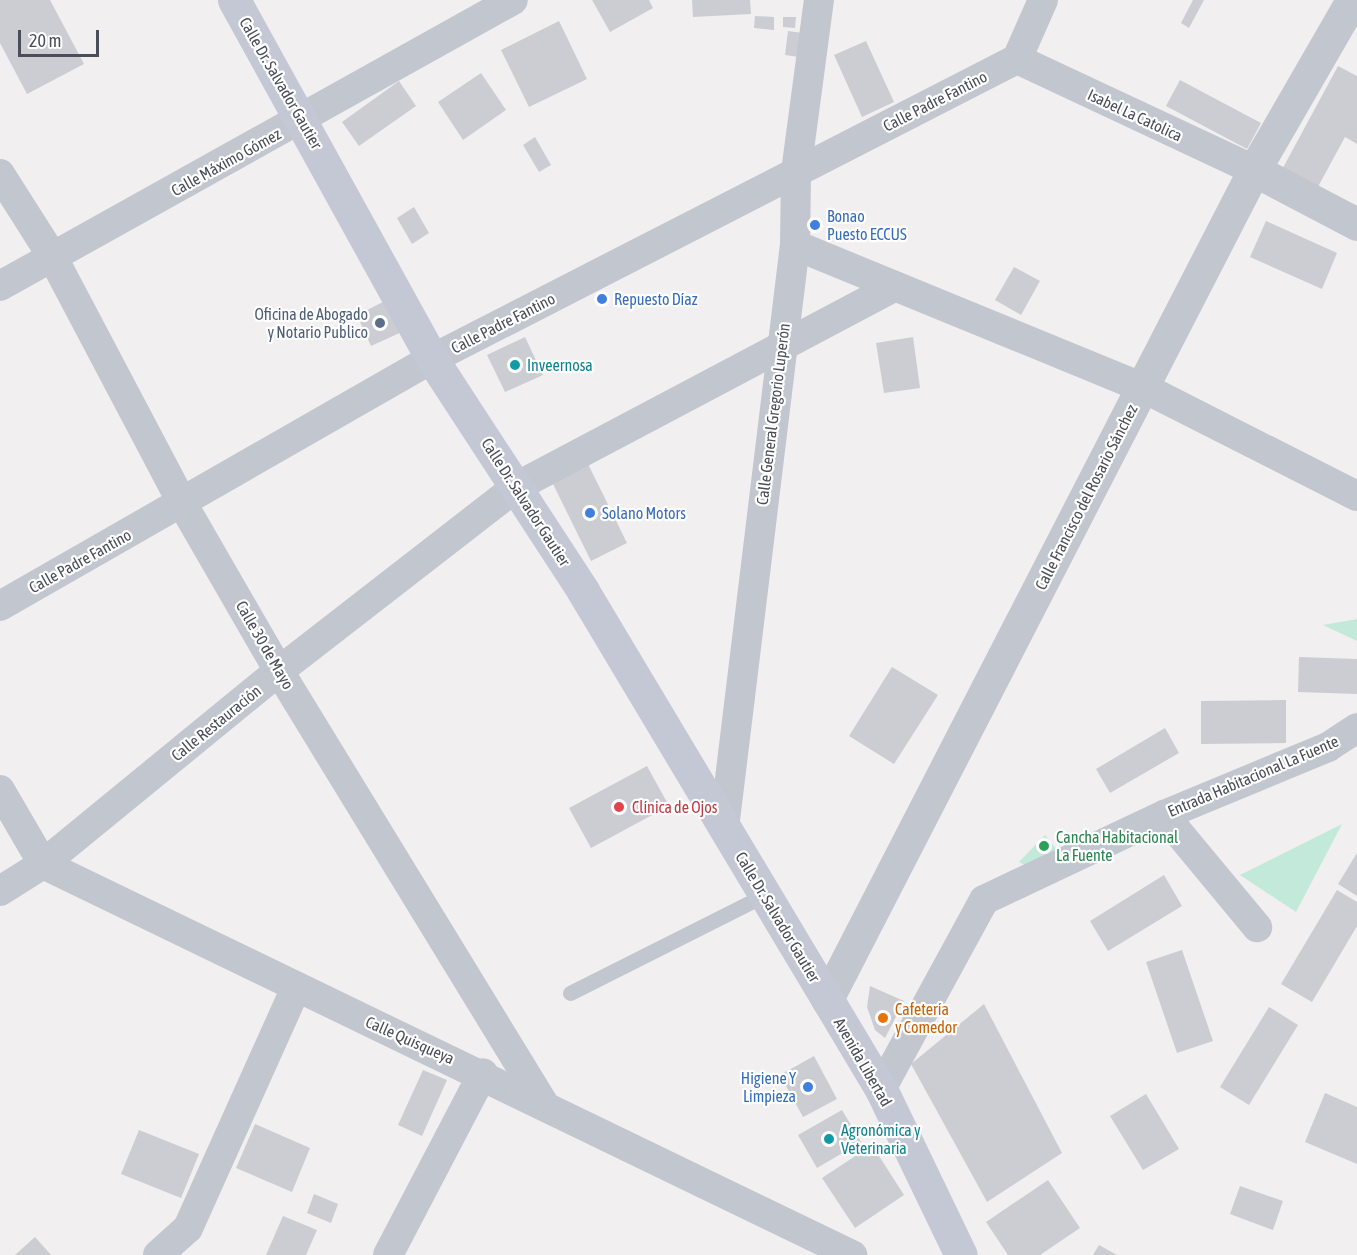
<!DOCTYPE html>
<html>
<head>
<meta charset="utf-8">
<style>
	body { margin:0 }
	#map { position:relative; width:1357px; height:1255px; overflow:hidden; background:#f1efef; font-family:"Asap Condensed",sans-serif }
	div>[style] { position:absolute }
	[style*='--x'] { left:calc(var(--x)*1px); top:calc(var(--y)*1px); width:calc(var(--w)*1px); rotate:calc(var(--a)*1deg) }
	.green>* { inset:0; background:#c3e9db }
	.building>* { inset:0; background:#cccdd3 }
	.service>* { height:15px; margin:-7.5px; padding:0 7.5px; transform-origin:7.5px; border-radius:7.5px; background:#c1c6cf }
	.minor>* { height:30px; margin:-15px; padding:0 15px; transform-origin:15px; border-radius:15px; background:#c1c6cf }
	.tertiary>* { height:33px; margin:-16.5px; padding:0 16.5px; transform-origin:16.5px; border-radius:16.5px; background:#c1c6cf }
	.secondary>* { height:33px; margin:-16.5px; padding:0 16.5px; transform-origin:16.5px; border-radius:16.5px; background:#c4c8d5 }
	.dots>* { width:16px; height:16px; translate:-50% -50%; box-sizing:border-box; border:3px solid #fff; border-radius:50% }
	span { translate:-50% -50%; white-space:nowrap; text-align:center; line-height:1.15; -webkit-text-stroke:4.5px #fff; paint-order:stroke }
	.street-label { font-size:16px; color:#494e5a }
	.shop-label { font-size:16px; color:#366cbe }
	.left { translate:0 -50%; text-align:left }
	.right { translate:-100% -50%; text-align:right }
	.service-label { font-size:16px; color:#4e5e75 }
	.culture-label { font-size:16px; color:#0d838f }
	.health-label { font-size:16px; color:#be3a42 }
	.leisure-label { font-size:16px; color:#27864d }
	.food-label { font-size:16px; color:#c56008 }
	.scale { position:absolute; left:18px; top:30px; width:81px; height:27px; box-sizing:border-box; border:3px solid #494e5a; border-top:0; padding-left:8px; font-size:18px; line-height:21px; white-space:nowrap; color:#494e5a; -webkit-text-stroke:4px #fff; paint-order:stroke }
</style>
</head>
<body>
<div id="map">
	<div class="green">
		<i style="clip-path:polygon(1357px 619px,1357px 641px,1323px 625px)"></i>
		<i style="clip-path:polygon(1342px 824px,1296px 912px,1240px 875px)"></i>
		<i style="clip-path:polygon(1045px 835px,1062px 856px,1032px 869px,1019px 862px)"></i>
	</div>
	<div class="building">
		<i style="clip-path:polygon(0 0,50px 0,84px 64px,27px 94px,0 43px)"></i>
		<i style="clip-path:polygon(592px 0,649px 0,653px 8px,610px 32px)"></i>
		<i style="clip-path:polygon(692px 0,750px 0,751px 14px,693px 17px)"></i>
		<i style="clip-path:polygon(1193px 0,1204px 0,1189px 28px,1181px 23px)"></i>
		<i style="clip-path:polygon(755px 16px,774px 17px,774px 30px,754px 28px)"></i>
		<i style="clip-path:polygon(783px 17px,796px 17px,795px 28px,783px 27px)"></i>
		<i style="clip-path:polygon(559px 21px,587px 79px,529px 107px,501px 50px)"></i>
		<i style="clip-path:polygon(788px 31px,803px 33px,799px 57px,785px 55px)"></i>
		<i style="clip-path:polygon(866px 41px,894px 102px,862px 117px,834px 55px)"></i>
		<i style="clip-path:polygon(1338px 66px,1357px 76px,1357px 144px,1345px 137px,1313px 196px,1278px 177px)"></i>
		<i style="clip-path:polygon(481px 73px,506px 110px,463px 140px,438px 102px)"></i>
		<i style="clip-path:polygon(1180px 80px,1261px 123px,1247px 149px,1166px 106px)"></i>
		<i style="clip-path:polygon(399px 81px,416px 106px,359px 146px,342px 122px)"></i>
		<i style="clip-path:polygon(535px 137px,551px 165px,539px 172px,523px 145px)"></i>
		<i style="clip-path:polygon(414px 207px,429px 233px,412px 244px,397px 218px)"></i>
		<i style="clip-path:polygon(1266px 221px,1337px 253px,1322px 289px,1250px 257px)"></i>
		<i style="clip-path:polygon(1014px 267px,1040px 281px,1021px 315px,995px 300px)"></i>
		<i style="clip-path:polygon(389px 299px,404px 331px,371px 346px,357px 315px)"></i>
		<i style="clip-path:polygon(525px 337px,543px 375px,505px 392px,487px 355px)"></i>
		<i style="clip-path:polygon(913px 337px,920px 388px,884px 393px,876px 343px)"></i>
		<i style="clip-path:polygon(588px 464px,627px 543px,591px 561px,552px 482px)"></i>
		<i style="clip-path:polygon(1299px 657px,1357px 659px,1357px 694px,1298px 692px)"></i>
		<i style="clip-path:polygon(892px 667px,938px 695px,894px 764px,849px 736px)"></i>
		<i style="clip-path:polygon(1286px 700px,1286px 743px,1201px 744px,1201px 701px)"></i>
		<i style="clip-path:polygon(1165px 728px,1179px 753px,1110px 793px,1096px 769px)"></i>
		<i style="clip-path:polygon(647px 766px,669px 806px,591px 848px,569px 808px)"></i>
		<i style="clip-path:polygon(1357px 853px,1357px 896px,1338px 884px)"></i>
		<i style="clip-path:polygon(1164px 875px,1182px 906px,1108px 951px,1090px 921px)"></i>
		<i style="clip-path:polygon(1337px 890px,1357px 902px,1357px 926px,1312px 1002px,1281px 984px)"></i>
		<i style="clip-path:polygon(1182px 950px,1213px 1041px,1177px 1053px,1146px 962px)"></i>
		<i style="clip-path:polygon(870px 986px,904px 1001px,885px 1038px,875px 1030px,867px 1007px)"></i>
		<i style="clip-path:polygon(984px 1004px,1062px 1153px,987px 1202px,911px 1064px)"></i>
		<i style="clip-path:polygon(1269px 1007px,1298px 1025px,1249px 1105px,1220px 1087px)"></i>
		<i style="clip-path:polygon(814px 1056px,837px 1099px,803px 1117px,780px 1075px)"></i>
		<i style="clip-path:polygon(423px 1070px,447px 1080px,422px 1136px,398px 1125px)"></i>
		<i style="clip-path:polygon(1325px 1093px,1357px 1107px,1357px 1164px,1305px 1142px)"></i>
		<i style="clip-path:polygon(1146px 1094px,1179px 1149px,1143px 1170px,1110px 1116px)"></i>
		<i style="clip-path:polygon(842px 1110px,861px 1142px,817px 1168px,798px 1135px)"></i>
		<i style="clip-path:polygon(255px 1124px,310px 1148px,292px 1192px,236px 1168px)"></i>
		<i style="clip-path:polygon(139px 1130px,199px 1154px,181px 1198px,121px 1174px)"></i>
		<i style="clip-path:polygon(872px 1145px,904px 1195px,855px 1228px,822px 1178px)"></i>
		<i style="clip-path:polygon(1048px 1180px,1080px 1228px,1040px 1255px,1008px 1255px,986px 1222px)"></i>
		<i style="clip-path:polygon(1240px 1186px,1283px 1201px,1273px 1230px,1230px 1214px)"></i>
		<i style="clip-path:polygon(314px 1194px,338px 1204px,331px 1223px,307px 1213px)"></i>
		<i style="clip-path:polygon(283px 1216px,317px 1230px,306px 1255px,266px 1255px)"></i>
		<i style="clip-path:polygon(35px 1237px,51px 1255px,15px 1255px)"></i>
		<i style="clip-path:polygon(1099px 1245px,1117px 1255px,1093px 1255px)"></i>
	</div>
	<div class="service">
		<i style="--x:570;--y:993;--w:218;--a:-26.7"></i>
	</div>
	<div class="minor">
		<i style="--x:1017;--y:59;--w:262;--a:25.1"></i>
		<i style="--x:1017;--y:59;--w:64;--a:-66.2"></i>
		<i style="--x:0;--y:174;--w:97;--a:57.6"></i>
		<i style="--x:52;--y:256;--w:279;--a:62.2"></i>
		<i style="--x:182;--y:503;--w:194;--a:60"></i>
		<i style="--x:279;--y:671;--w:510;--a:58.55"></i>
		<i style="--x:795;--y:245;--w:375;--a:22.3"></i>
		<i style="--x:1142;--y:387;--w:241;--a:26.9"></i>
		<i style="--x:0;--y:286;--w:587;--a:-29.14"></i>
		<i style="--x:0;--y:606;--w:498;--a:-29.8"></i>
		<i style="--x:432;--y:359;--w:657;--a:-27.15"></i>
		<i style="--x:0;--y:790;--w:86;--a:59.8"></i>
		<i style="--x:43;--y:864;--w:899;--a:25.8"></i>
		<i style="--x:1164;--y:815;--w:146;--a:50.3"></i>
		<i style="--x:724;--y:828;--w:587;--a:-83.06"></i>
		<i style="--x:795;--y:245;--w:73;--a:-89.2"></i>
		<i style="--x:796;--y:172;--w:174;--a:-82.4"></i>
		<i style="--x:0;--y:891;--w:51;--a:-32.1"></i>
		<i style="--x:43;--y:864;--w:305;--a:-39.3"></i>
		<i style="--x:279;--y:671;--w:300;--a:-37.8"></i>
		<i style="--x:516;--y:487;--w:429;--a:-27.9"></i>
		<i style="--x:881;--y:1089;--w:215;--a:-61.4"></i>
		<i style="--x:984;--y:900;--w:199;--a:-25.3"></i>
		<i style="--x:1164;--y:815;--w:178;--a:-22.5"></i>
		<i style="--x:1328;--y:747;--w:35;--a:-33"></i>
		<i style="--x:158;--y:1255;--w:40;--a:-42"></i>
		<i style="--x:188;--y:1228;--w:263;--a:-65.8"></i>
		<i style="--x:388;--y:1255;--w:205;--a:-62.4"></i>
	</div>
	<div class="tertiary">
		<i style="--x:1254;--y:170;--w:116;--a:27.7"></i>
		<i style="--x:827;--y:999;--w:933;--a:-62.75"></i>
		<i style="--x:1254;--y:170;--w:196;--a:-60"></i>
	</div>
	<div class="secondary">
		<i style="--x:234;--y:0;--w:410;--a:61.1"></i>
		<i style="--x:432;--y:359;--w:277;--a:56.9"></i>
		<i style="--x:583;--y:591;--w:580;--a:59.1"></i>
		<i style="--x:881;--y:1089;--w:184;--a:64.3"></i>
	</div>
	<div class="dots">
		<i style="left:815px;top:225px;background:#3f7fe0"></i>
		<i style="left:602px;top:299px;background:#3f7fe0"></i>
		<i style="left:380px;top:323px;background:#5c6f8a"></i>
		<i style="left:515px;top:365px;background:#0f9aa8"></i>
		<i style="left:590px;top:513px;background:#3f7fe0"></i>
		<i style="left:619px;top:807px;background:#e0444e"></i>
		<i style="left:1044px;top:846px;background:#2e9e5b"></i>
		<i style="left:883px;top:1018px;background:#e8710a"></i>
		<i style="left:808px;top:1087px;background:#3f7fe0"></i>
		<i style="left:829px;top:1139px;background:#0f9aa8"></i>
	</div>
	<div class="street-label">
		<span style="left:281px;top:83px;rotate:60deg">Calle Dr. Salvador Gautier</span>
		<span style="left:935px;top:101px;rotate:-27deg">Calle Padre Fantino</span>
		<span style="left:1135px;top:115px;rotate:25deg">Isabel La Catolica</span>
		<span style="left:226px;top:162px;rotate:-29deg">Calle Máximo Gómez</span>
		<span style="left:503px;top:323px;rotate:-27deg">Calle Padre Fantino</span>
		<span style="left:773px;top:414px;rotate:-83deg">Calle General Gregorio Luperón</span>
		<span style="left:1086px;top:497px;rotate:-63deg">Calle Francisco del Rosario Sánchez</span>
		<span style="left:526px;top:502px;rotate:57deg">Calle Dr. Salvador Gautier</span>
		<span style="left:80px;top:561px;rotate:-29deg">Calle Padre Fantino</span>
		<span style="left:265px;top:645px;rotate:60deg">Calle 30 de Mayo</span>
		<span style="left:216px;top:723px;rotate:-39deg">Calle Restauración</span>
		<span style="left:1253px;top:776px;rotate:-23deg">Entrada Habitacional La Fuente</span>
		<span style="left:778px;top:917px;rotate:59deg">Calle Dr. Salvador Gautier</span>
		<span style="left:410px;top:1040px;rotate:24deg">Calle Quisqueya</span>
		<span style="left:863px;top:1062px;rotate:60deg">Avenida Libertad</span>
	</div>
	<div class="shop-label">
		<span class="left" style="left:827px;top:225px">Bonao<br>Puesto ECCUS</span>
		<span class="left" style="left:614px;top:299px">Repuesto Díaz</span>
		<span class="left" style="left:602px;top:513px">Solano Motors</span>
		<span class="right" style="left:796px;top:1087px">Higiene Y<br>Limpieza</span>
	</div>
	<div class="service-label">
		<span class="right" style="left:368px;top:323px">Oficina de Abogado<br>y Notario Publico</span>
	</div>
	<div class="culture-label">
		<span class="left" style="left:527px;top:365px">Inveernosa</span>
		<span class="left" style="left:841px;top:1139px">Agronómica y<br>Veterinaria</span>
	</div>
	<div class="health-label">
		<span class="left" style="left:632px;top:807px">Clínica de Ojos</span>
	</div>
	<div class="leisure-label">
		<span class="left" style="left:1056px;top:846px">Cancha Habitacional<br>La Fuente</span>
	</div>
	<div class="food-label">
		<span class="left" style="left:895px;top:1018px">Cafetería<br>y Comedor</span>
	</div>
	<div class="scale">20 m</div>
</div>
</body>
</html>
